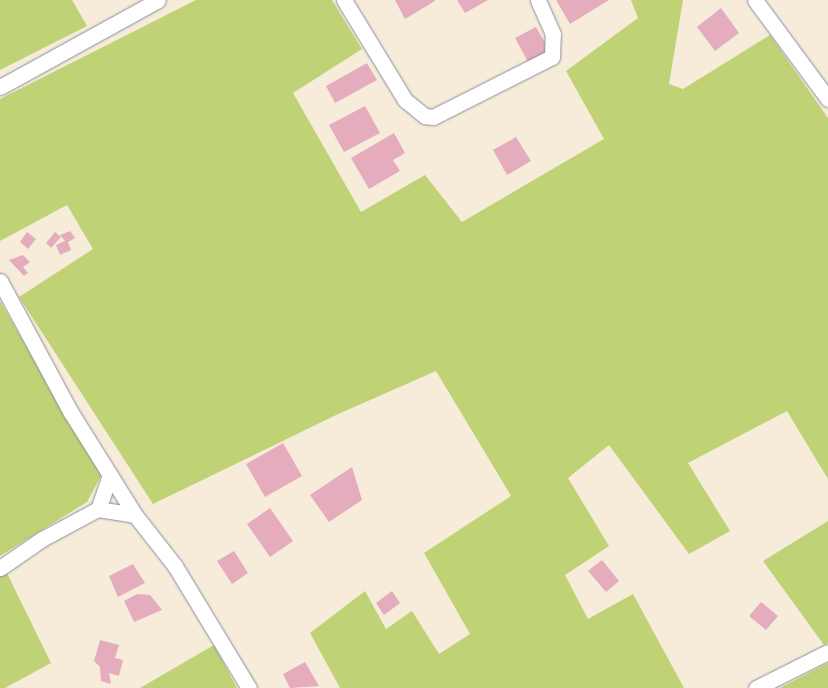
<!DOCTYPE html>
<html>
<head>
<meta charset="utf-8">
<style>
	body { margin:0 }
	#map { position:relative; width:828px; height:688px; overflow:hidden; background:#f7ecda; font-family:Sriracha,sans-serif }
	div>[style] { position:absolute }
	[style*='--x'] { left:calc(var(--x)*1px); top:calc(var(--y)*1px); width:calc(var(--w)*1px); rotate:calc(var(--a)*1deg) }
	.green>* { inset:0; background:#bfd275 }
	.building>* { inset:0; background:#e5acbd }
	.roads { filter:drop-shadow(0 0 1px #898e9c) drop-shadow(0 0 1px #898e9c) }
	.minor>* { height:15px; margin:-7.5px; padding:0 7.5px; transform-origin:7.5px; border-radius:7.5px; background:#fff }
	span { translate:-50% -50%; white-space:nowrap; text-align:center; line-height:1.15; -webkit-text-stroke:4px #fdfcf7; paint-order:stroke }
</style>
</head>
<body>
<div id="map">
	<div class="green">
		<i style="clip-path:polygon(0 0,72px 0,87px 26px,0 70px)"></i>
		<i style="clip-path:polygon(196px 0,332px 0,362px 49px,293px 93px,361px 212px,425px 175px,462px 222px,604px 139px,566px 71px,638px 18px,631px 0,683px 0,669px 84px,683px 89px,770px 35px,828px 118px,828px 479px,787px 411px,688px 463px,730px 531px,689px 554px,609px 445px,568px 478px,609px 546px,565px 575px,588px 619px,633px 594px,684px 688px,340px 688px,310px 633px,365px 591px,386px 629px,412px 611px,439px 654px,470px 634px,424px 553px,511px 496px,436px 371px,336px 415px,153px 504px,19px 297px,93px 249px,67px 205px,0 241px,0 99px)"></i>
		<i style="clip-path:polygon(0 301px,101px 476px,87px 502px,0 556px)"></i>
		<i style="clip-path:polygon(828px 521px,828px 643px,824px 645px,763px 561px)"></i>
		<i style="clip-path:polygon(0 559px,51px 663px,5px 688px,0 688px)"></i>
		<i style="clip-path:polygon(214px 645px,237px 688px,140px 688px)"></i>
		<i style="clip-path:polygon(828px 663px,828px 688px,780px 688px)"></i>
	</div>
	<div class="building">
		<i style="clip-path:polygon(395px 0,434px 0,435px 1px,405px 19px)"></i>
		<i style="clip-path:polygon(457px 0,488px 0,465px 13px)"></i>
		<i style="clip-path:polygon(556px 0,609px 0,570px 24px)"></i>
		<i style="clip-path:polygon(721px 8px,739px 33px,715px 51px,697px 27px)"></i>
		<i style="clip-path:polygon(536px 27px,550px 51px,528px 62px,515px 38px)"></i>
		<i style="clip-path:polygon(367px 63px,377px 80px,335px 103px,326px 86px)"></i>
		<i style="clip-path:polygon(365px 106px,380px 133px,344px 152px,329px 125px)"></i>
		<i style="clip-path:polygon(394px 133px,405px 153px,393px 160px,400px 171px,369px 189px,351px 158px)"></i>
		<i style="clip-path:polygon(516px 137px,531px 161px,507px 175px,493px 150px)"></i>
		<i style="clip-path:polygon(70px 231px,75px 238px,68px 242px,71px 250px,60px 255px,56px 245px,65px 241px,60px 235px)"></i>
		<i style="clip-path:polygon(27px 232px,36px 239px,28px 249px,20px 242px)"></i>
		<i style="clip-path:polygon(55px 232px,61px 237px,51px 248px,46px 243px)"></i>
		<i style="clip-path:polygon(23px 255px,30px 262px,23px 267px,28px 273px,24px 276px,9px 260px)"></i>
		<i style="clip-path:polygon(283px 443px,302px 476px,265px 497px,246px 464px)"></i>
		<i style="clip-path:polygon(352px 467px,362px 500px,329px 522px,310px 495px)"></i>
		<i style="clip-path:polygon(270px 508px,293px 541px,270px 557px,247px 524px)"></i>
		<i style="clip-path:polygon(234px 551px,248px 573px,232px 584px,217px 561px)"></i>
		<i style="clip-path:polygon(602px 560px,619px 581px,606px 592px,588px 571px)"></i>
		<i style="clip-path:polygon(133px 564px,145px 583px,118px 597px,109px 576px)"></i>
		<i style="clip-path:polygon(392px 591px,400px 603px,384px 615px,376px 603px)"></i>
		<i style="clip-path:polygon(137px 594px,150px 595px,162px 610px,134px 622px,124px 601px)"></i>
		<i style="clip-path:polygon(761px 602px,778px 616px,766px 630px,749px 616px)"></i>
		<i style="clip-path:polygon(100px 640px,119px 645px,115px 658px,123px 660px,119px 676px,109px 673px,111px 684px,101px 681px,100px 667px,94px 661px)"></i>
		<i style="clip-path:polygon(305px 662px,319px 686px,290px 688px,283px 674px)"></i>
	</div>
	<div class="roads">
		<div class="minor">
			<i style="--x:344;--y:0;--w:117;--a:58.6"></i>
			<i style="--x:405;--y:100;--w:26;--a:39"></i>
			<i style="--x:425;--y:116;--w:8;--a:7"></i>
			<i style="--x:433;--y:117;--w:133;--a:-26.8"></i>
			<i style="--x:552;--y:57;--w:23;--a:-88"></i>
			<i style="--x:553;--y:34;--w:37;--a:-114"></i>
			<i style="--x:755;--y:0;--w:123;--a:53.6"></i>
			<i style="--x:0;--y:87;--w:180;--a:-28.8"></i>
			<i style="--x:0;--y:281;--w:148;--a:61.7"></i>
			<i style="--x:70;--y:411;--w:123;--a:58"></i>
			<i style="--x:135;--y:515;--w:65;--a:51.9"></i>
			<i style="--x:175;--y:566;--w:143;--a:58.8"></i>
			<i style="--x:110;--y:475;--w:36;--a:109"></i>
			<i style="--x:98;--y:509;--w:37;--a:9"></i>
			<i style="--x:0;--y:568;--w:51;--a:-34.6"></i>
			<i style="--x:42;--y:539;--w:64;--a:-28.2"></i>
			<i style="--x:756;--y:688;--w:80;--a:-26.6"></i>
		</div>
	</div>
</div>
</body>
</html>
